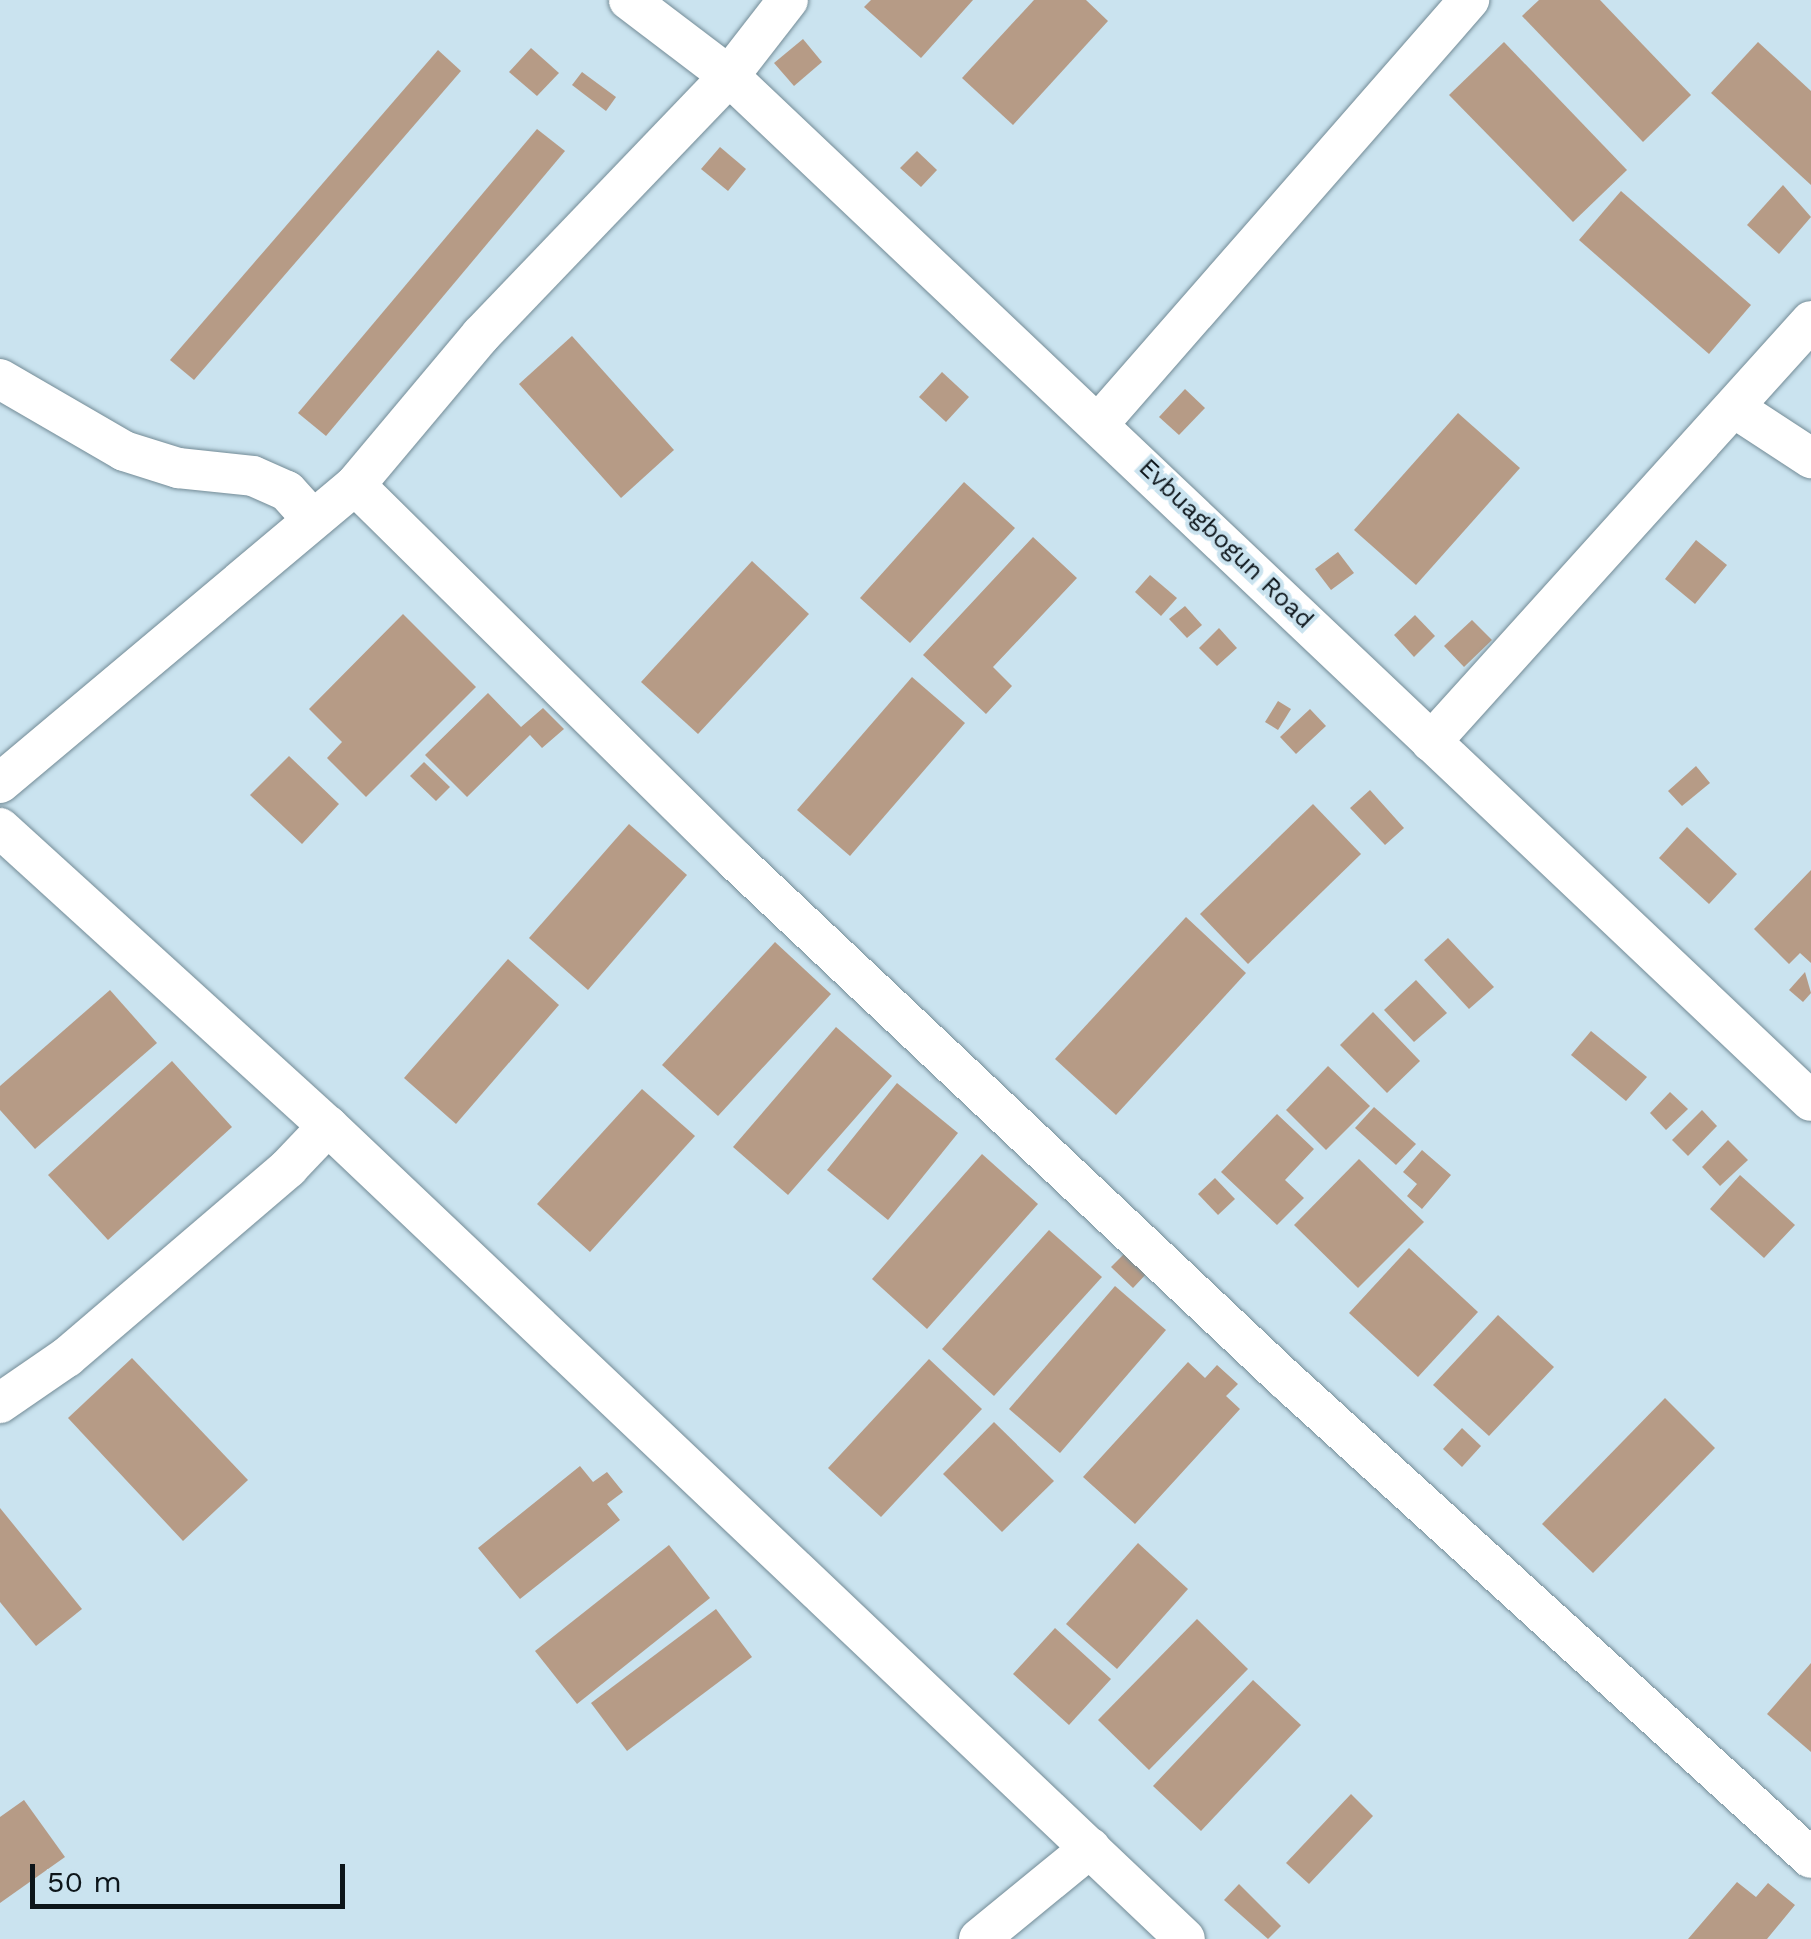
<!DOCTYPE html>
<html>
<head>
<meta charset="utf-8">
<style>
	body { margin:0 }
	#map { position:relative; width:1811px; height:1939px; overflow:hidden; background:#cae3ef; font-family:"Work Sans",sans-serif }
	div>[style] { position:absolute }
	[style*='--x'] { left:calc(var(--x)*1px); top:calc(var(--y)*1px); width:calc(var(--w)*1px); rotate:calc(var(--a)*1deg) }
	.building>* { inset:0; background:#b69b86 }
	.roads { filter:drop-shadow(0 0 2px #738b96) drop-shadow(0 0 2px #738b96) }
	.minor>* { height:40px; margin:-20px; padding:0 20px; transform-origin:20px; border-radius:20px; background:#fff }
	span { translate:-50% -50%; white-space:nowrap; text-align:center; line-height:1.15; -webkit-text-stroke:8px #cae3ef; paint-order:stroke }
	.street-label { font-size:25px; color:#0d151a }
	.scale { position:absolute; left:30px; top:1864px; width:315px; height:45px; box-sizing:border-box; border:5px solid #0d151a; border-top:0; padding-left:12px; font-size:30px; line-height:35px; white-space:nowrap; color:#0d151a; -webkit-text-stroke:8px #cae3ef; paint-order:stroke }
</style>
</head>
<body>
<div id="map">
	<div class="building">
		<i style="clip-path:polygon(871px 0,973px 0,921px 58px,864px 7px)"></i>
		<i style="clip-path:polygon(1034px 0,1086px 0,1108px 21px,1013px 125px,962px 78px)"></i>
		<i style="clip-path:polygon(1539px 0,1600px 0,1691px 95px,1643px 142px,1522px 16px)"></i>
		<i style="clip-path:polygon(803px 39px,822px 62px,794px 86px,774px 63px)"></i>
		<i style="clip-path:polygon(1504px 42px,1627px 170px,1573px 222px,1449px 95px)"></i>
		<i style="clip-path:polygon(1758px 42px,1811px 91px,1811px 185px,1711px 93px)"></i>
		<i style="clip-path:polygon(531px 48px,559px 73px,537px 96px,509px 72px)"></i>
		<i style="clip-path:polygon(438px 50px,461px 71px,194px 380px,170px 360px)"></i>
		<i style="clip-path:polygon(582px 72px,616px 97px,606px 111px,572px 85px)"></i>
		<i style="clip-path:polygon(537px 129px,565px 151px,326px 436px,298px 413px)"></i>
		<i style="clip-path:polygon(720px 147px,746px 169px,728px 191px,701px 169px)"></i>
		<i style="clip-path:polygon(917px 151px,937px 170px,921px 187px,900px 168px)"></i>
		<i style="clip-path:polygon(1783px 185px,1811px 217px,1779px 254px,1747px 225px)"></i>
		<i style="clip-path:polygon(1621px 191px,1751px 305px,1709px 354px,1579px 240px)"></i>
		<i style="clip-path:polygon(572px 336px,674px 450px,621px 498px,519px 384px)"></i>
		<i style="clip-path:polygon(942px 372px,969px 397px,946px 422px,919px 397px)"></i>
		<i style="clip-path:polygon(1185px 389px,1205px 408px,1179px 435px,1159px 417px)"></i>
		<i style="clip-path:polygon(1458px 413px,1520px 468px,1416px 585px,1354px 530px)"></i>
		<i style="clip-path:polygon(964px 482px,1015px 528px,910px 643px,860px 598px)"></i>
		<i style="clip-path:polygon(1033px 537px,1077px 578px,993px 667px,1012px 686px,986px 714px,923px 655px)"></i>
		<i style="clip-path:polygon(1696px 540px,1727px 565px,1695px 604px,1665px 579px)"></i>
		<i style="clip-path:polygon(1338px 552px,1354px 573px,1331px 590px,1315px 569px)"></i>
		<i style="clip-path:polygon(752px 561px,809px 614px,698px 734px,641px 682px)"></i>
		<i style="clip-path:polygon(1150px 575px,1177px 598px,1161px 616px,1135px 592px)"></i>
		<i style="clip-path:polygon(1185px 606px,1202px 625px,1187px 638px,1169px 619px)"></i>
		<i style="clip-path:polygon(403px 614px,476px 687px,366px 797px,327px 758px,342px 742px,309px 709px)"></i>
		<i style="clip-path:polygon(1415px 615px,1435px 636px,1414px 657px,1394px 635px)"></i>
		<i style="clip-path:polygon(1472px 620px,1492px 640px,1464px 667px,1444px 646px)"></i>
		<i style="clip-path:polygon(1219px 628px,1237px 648px,1217px 666px,1199px 648px)"></i>
		<i style="clip-path:polygon(912px 677px,965px 723px,850px 856px,797px 810px)"></i>
		<i style="clip-path:polygon(488px 693px,521px 727px,543px 708px,564px 729px,542px 748px,530px 735px,467px 797px,425px 755px)"></i>
		<i style="clip-path:polygon(1278px 701px,1291px 709px,1278px 730px,1265px 722px)"></i>
		<i style="clip-path:polygon(1310px 709px,1326px 726px,1296px 754px,1280px 737px)"></i>
		<i style="clip-path:polygon(289px 756px,339px 804px,302px 844px,250px 795px)"></i>
		<i style="clip-path:polygon(424px 762px,450px 787px,436px 801px,410px 776px)"></i>
		<i style="clip-path:polygon(1696px 766px,1710px 783px,1682px 806px,1668px 791px)"></i>
		<i style="clip-path:polygon(1370px 790px,1404px 828px,1385px 845px,1350px 808px)"></i>
		<i style="clip-path:polygon(1313px 804px,1361px 854px,1248px 964px,1200px 914px)"></i>
		<i style="clip-path:polygon(629px 824px,687px 875px,588px 990px,529px 938px)"></i>
		<i style="clip-path:polygon(1687px 827px,1737px 874px,1709px 904px,1659px 858px)"></i>
		<i style="clip-path:polygon(1811px 870px,1811px 963px,1800px 953px,1789px 964px,1754px 929px)"></i>
		<i style="clip-path:polygon(1186px 917px,1246px 973px,1116px 1115px,1055px 1059px)"></i>
		<i style="clip-path:polygon(1448px 938px,1494px 987px,1469px 1009px,1424px 960px)"></i>
		<i style="clip-path:polygon(775px 942px,831px 994px,718px 1116px,662px 1065px)"></i>
		<i style="clip-path:polygon(508px 959px,559px 1005px,456px 1124px,404px 1078px)"></i>
		<i style="clip-path:polygon(1805px 972px,1811px 993px,1803px 1002px,1789px 990px)"></i>
		<i style="clip-path:polygon(1416px 980px,1447px 1013px,1414px 1042px,1384px 1010px)"></i>
		<i style="clip-path:polygon(110px 990px,157px 1043px,35px 1149px,0 1110px,0 1086px)"></i>
		<i style="clip-path:polygon(1373px 1012px,1420px 1061px,1387px 1093px,1340px 1045px)"></i>
		<i style="clip-path:polygon(836px 1027px,892px 1076px,788px 1195px,733px 1147px)"></i>
		<i style="clip-path:polygon(1591px 1031px,1647px 1077px,1626px 1101px,1571px 1055px)"></i>
		<i style="clip-path:polygon(172px 1061px,232px 1127px,108px 1240px,48px 1175px)"></i>
		<i style="clip-path:polygon(1328px 1066px,1370px 1106px,1326px 1150px,1286px 1110px)"></i>
		<i style="clip-path:polygon(897px 1083px,958px 1133px,888px 1220px,827px 1170px)"></i>
		<i style="clip-path:polygon(642px 1089px,695px 1136px,590px 1252px,537px 1204px)"></i>
		<i style="clip-path:polygon(1670px 1092px,1688px 1109px,1666px 1130px,1650px 1113px)"></i>
		<i style="clip-path:polygon(1374px 1107px,1416px 1144px,1396px 1165px,1355px 1128px)"></i>
		<i style="clip-path:polygon(1702px 1110px,1717px 1126px,1688px 1156px,1672px 1140px)"></i>
		<i style="clip-path:polygon(1277px 1114px,1314px 1149px,1285px 1180px,1304px 1198px,1277px 1225px,1221px 1172px)"></i>
		<i style="clip-path:polygon(1728px 1140px,1748px 1160px,1720px 1186px,1702px 1167px)"></i>
		<i style="clip-path:polygon(1422px 1150px,1451px 1175px,1422px 1209px,1407px 1196px,1417px 1184px,1403px 1172px)"></i>
		<i style="clip-path:polygon(982px 1154px,1038px 1204px,927px 1329px,872px 1279px)"></i>
		<i style="clip-path:polygon(1359px 1159px,1424px 1222px,1358px 1288px,1294px 1225px)"></i>
		<i style="clip-path:polygon(1740px 1175px,1795px 1225px,1764px 1258px,1710px 1209px)"></i>
		<i style="clip-path:polygon(1215px 1178px,1235px 1199px,1218px 1215px,1198px 1194px)"></i>
		<i style="clip-path:polygon(1049px 1230px,1102px 1277px,994px 1396px,942px 1349px)"></i>
		<i style="clip-path:polygon(1409px 1248px,1478px 1312px,1418px 1377px,1349px 1313px)"></i>
		<i style="clip-path:polygon(1126px 1252px,1148px 1272px,1133px 1288px,1111px 1267px)"></i>
		<i style="clip-path:polygon(1115px 1286px,1166px 1330px,1060px 1453px,1009px 1409px)"></i>
		<i style="clip-path:polygon(1498px 1315px,1554px 1367px,1489px 1436px,1433px 1385px)"></i>
		<i style="clip-path:polygon(132px 1358px,248px 1480px,183px 1541px,68px 1418px)"></i>
		<i style="clip-path:polygon(929px 1359px,982px 1409px,881px 1517px,828px 1468px)"></i>
		<i style="clip-path:polygon(1188px 1362px,1205px 1378px,1217px 1365px,1238px 1384px,1226px 1396px,1240px 1409px,1135px 1524px,1083px 1477px)"></i>
		<i style="clip-path:polygon(1665px 1398px,1715px 1448px,1593px 1573px,1542px 1524px)"></i>
		<i style="clip-path:polygon(994px 1422px,1054px 1481px,1002px 1532px,943px 1474px)"></i>
		<i style="clip-path:polygon(1462px 1428px,1481px 1446px,1462px 1467px,1443px 1449px)"></i>
		<i style="clip-path:polygon(580px 1466px,593px 1482px,607px 1472px,623px 1492px,607px 1504px,620px 1520px,520px 1599px,478px 1548px)"></i>
		<i style="clip-path:polygon(0 1508px,82px 1609px,36px 1646px,0 1602px)"></i>
		<i style="clip-path:polygon(1138px 1543px,1188px 1589px,1117px 1669px,1066px 1624px)"></i>
		<i style="clip-path:polygon(669px 1545px,710px 1598px,577px 1704px,535px 1651px)"></i>
		<i style="clip-path:polygon(716px 1609px,752px 1657px,627px 1751px,591px 1703px)"></i>
		<i style="clip-path:polygon(1197px 1619px,1248px 1669px,1149px 1770px,1098px 1720px)"></i>
		<i style="clip-path:polygon(1055px 1628px,1111px 1679px,1069px 1725px,1013px 1674px)"></i>
		<i style="clip-path:polygon(1811px 1663px,1811px 1752px,1767px 1714px)"></i>
		<i style="clip-path:polygon(1253px 1680px,1301px 1725px,1201px 1831px,1153px 1786px)"></i>
		<i style="clip-path:polygon(1351px 1794px,1373px 1816px,1309px 1884px,1286px 1863px)"></i>
		<i style="clip-path:polygon(24px 1800px,65px 1857px,0 1903px,0 1817px)"></i>
		<i style="clip-path:polygon(1737px 1882px,1756px 1897px,1768px 1883px,1795px 1905px,1767px 1939px,1688px 1939px)"></i>
		<i style="clip-path:polygon(1239px 1884px,1281px 1926px,1268px 1939px,1224px 1900px)"></i>
	</div>
	<div class="roads">
		<div class="minor">
			<i style="--x:629;--y:0;--w:126;--a:37.2"></i>
			<i style="--x:729;--y:76;--w:1490;--a:43.45"></i>
			<i style="--x:0;--y:379;--w:143;--a:30.1"></i>
			<i style="--x:124;--y:451;--w:57;--a:17.5"></i>
			<i style="--x:178;--y:468;--w:75;--a:6.1"></i>
			<i style="--x:253;--y:476;--w:37;--a:24"></i>
			<i style="--x:287;--y:491;--w:36;--a:48"></i>
			<i style="--x:1736;--y:409;--w:90;--a:33.2"></i>
			<i style="--x:1100;--y:422;--w:561;--a:-48.83"></i>
			<i style="--x:355;--y:485;--w:535;--a:44.62"></i>
			<i style="--x:736;--y:861;--w:755;--a:43.34"></i>
			<i style="--x:1285;--y:1379;--w:711;--a:42.32"></i>
			<i style="--x:1431;--y:742;--w:567;--a:-47.93"></i>
			<i style="--x:0;--y:783;--w:463;--a:-40"></i>
			<i style="--x:355;--y:485;--w:196;--a:-50"></i>
			<i style="--x:481;--y:335;--w:359;--a:-46.2"></i>
			<i style="--x:729;--y:76;--w:96;--a:-52.2"></i>
			<i style="--x:0;--y:828;--w:443;--a:42.3"></i>
			<i style="--x:328;--y:1126;--w:1181;--a:43.49"></i>
			<i style="--x:0;--y:1403;--w:81;--a:-34.5"></i>
			<i style="--x:67;--y:1357;--w:291;--a:-40.5"></i>
			<i style="--x:288;--y:1168;--w:58;--a:-46.4"></i>
			<i style="--x:979;--y:1939;--w:144;--a:-39.3"></i>
		</div>
	</div>
	<div class="street-label">
		<span style="left:1226px;top:544px;rotate:44deg">Evbuagbogun Road</span>
	</div>
	<div class="scale">50 m</div>
</div>
</body>
</html>
